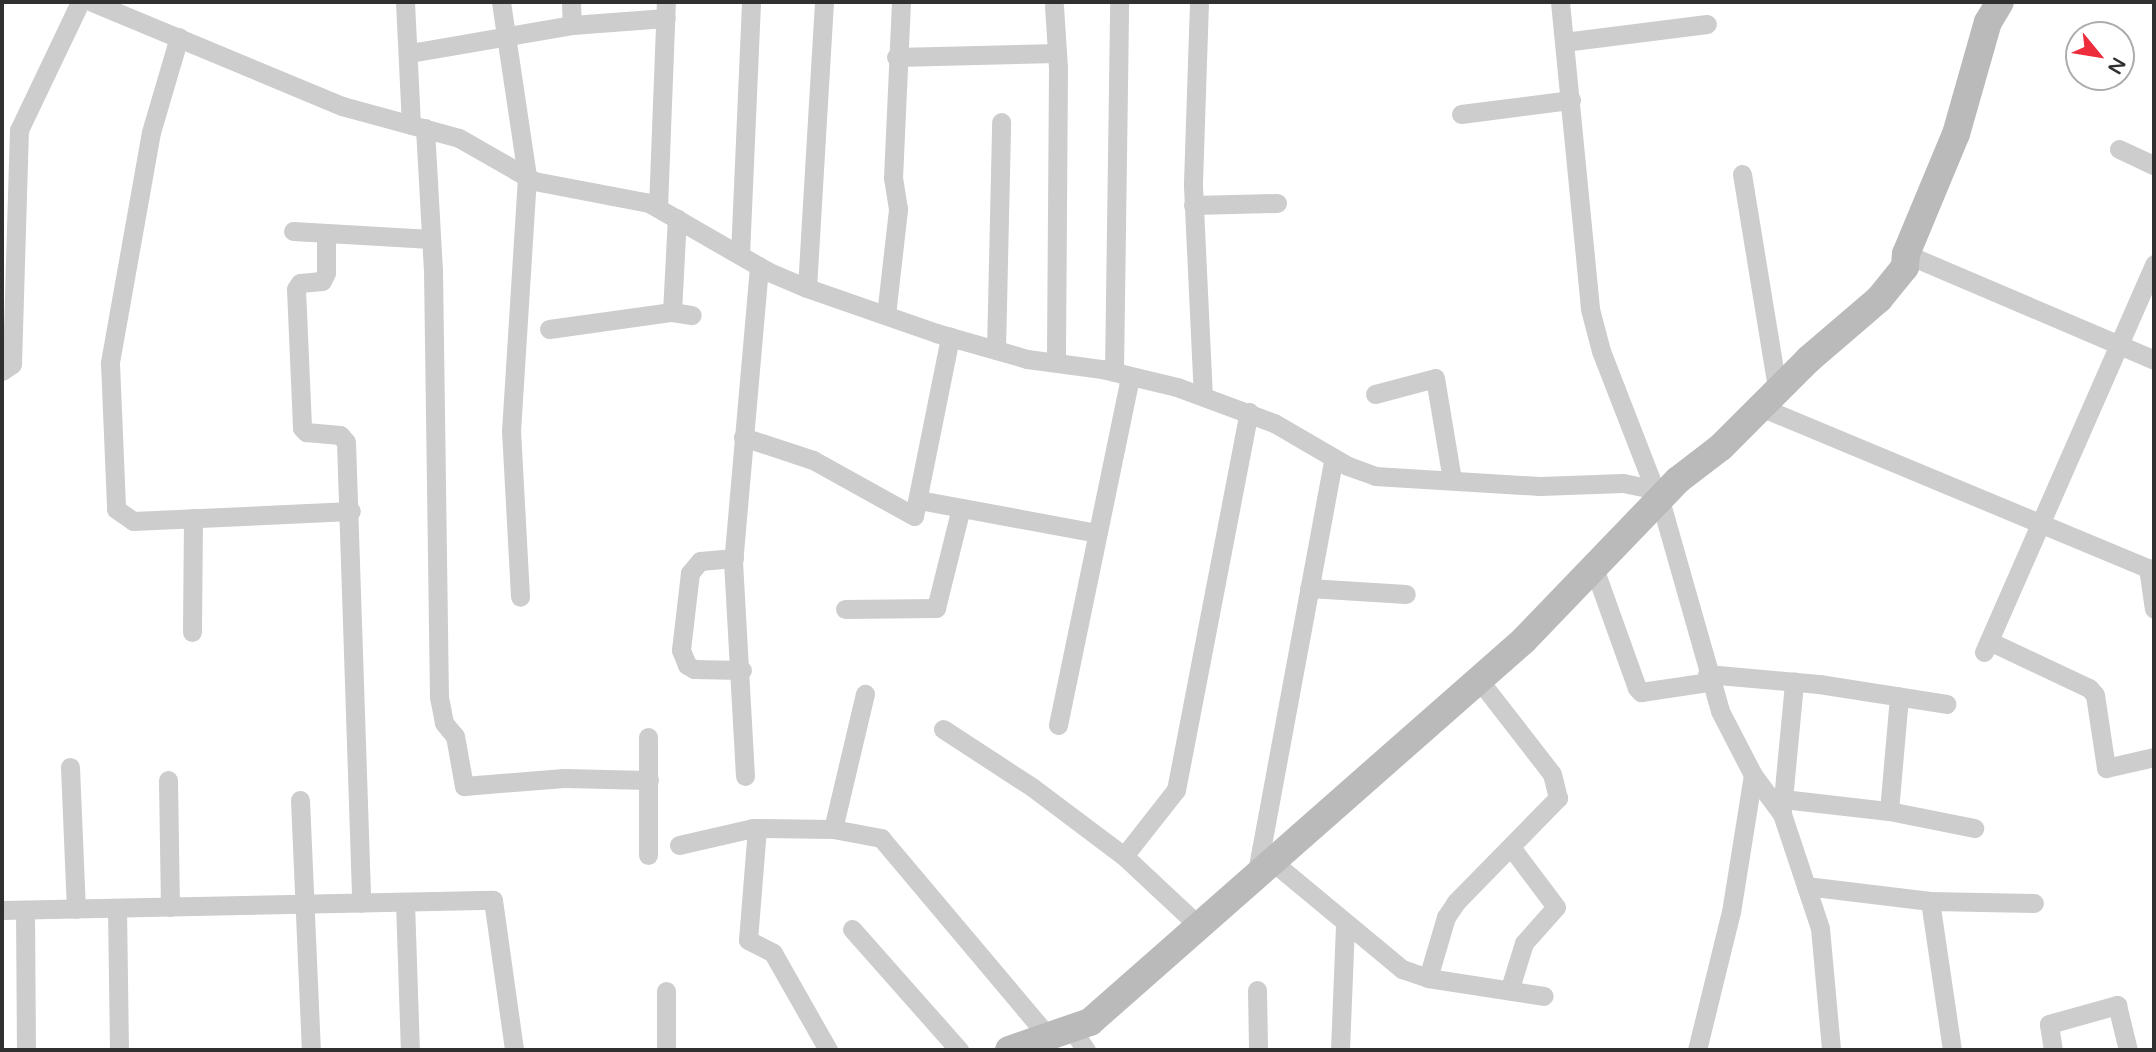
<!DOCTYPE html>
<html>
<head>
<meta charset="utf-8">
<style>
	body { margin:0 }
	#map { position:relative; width:2156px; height:1052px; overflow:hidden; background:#fff; font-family:"Varela Round",sans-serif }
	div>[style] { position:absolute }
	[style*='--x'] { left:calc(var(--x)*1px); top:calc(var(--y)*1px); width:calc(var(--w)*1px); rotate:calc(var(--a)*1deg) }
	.minor>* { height:19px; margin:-9.5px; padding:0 9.5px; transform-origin:9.5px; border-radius:9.5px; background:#cdcdcd }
	.secondary>* { height:28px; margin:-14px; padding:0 14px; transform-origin:14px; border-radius:14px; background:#bababa }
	span { translate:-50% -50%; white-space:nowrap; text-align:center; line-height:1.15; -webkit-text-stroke:7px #fff; paint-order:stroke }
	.frame { position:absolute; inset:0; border:4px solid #303030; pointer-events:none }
	.north { position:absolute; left:2065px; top:21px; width:70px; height:70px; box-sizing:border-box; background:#fff; border:2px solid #acacac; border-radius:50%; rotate:120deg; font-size:19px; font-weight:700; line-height:28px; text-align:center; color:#303030 }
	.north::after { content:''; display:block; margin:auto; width:24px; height:32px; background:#ed2d3b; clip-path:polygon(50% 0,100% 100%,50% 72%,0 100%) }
</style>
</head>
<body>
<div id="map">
	<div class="minor">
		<i style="--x:92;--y:2;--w:271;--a:22.6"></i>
		<i style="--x:342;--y:106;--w:121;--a:15.3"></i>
		<i style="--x:459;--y:138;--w:86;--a:29.8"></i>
		<i style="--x:534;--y:181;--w:117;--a:10.8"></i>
		<i style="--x:649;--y:203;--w:138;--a:29.9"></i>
		<i style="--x:769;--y:272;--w:41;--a:22.8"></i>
		<i style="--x:807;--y:288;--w:137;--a:19.2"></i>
		<i style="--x:936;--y:333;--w:95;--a:15.9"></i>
		<i style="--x:1027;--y:359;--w:76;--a:7.6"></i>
		<i style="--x:1102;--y:369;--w:77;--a:13.5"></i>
		<i style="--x:1177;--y:387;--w:103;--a:20.4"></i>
		<i style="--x:1274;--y:423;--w:86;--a:30.2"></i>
		<i style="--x:1348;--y:466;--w:29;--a:20"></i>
		<i style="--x:1375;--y:476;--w:165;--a:3.5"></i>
		<i style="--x:1540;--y:486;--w:83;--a:-2.1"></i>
		<i style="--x:1623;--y:483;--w:45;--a:11.6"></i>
		<i style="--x:405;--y:2;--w:123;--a:87.2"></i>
		<i style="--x:501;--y:2;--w:177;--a:81.5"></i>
		<i style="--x:527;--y:177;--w:254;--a:93.6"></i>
		<i style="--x:511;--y:430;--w:167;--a:86.9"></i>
		<i style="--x:571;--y:2;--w:23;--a:88"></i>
		<i style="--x:1199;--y:2;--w:184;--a:91.9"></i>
		<i style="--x:1193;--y:186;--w:210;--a:87.3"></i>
		<i style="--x:1560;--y:2;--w:308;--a:84.4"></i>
		<i style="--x:1590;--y:309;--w:43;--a:75.3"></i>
		<i style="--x:1601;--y:351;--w:149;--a:68.8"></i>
		<i style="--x:1054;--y:6;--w:62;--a:86.3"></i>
		<i style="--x:1058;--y:68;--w:294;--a:90.4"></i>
		<i style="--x:179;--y:37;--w:99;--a:106.4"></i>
		<i style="--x:151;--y:132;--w:235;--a:100.1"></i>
		<i style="--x:110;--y:363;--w:146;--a:87.6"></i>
		<i style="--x:116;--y:509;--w:21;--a:35"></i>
		<i style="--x:133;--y:521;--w:218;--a:-2.6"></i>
		<i style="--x:1564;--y:42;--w:144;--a:-7.2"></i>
		<i style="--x:410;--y:53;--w:164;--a:-9.8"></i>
		<i style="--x:572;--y:25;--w:94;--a:-4.3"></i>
		<i style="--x:896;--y:57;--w:161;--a:-1.4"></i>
		<i style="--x:1461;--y:114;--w:111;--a:-7.3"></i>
		<i style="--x:425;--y:128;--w:142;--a:86.8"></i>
		<i style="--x:433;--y:270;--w:427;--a:89.2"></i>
		<i style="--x:439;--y:697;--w:26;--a:79"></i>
		<i style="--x:444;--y:723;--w:17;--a:50"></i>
		<i style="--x:455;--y:736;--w:51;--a:79.8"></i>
		<i style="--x:464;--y:786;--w:100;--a:-4.6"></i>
		<i style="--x:564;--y:778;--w:85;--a:1.3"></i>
		<i style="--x:2119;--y:149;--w:38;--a:25"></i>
		<i style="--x:1742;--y:174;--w:223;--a:80.7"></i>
		<i style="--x:1193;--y:205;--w:84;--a:-1.4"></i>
		<i style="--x:658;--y:208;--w:206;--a:-87.8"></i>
		<i style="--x:293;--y:231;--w:138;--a:3.3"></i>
		<i style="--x:326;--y:234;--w:39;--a:90"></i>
		<i style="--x:326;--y:273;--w:9;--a:117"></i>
		<i style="--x:322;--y:281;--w:22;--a:175"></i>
		<i style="--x:300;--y:283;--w:7;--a:124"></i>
		<i style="--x:296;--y:289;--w:139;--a:87.5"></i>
		<i style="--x:302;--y:428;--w:6;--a:45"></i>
		<i style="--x:306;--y:432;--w:34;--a:5"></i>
		<i style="--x:340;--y:435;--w:9;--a:49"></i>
		<i style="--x:346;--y:442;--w:461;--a:88.1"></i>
		<i style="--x:1906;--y:254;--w:270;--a:23.1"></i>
		<i style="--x:740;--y:255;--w:253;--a:-87.5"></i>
		<i style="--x:807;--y:288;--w:287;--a:-86.6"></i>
		<i style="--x:672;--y:312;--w:94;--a:-87"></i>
		<i style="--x:886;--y:315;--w:107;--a:-83.5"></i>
		<i style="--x:898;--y:209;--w:31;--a:-99"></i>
		<i style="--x:893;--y:178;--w:176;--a:-87.4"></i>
		<i style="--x:549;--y:329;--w:124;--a:-7.9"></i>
		<i style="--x:672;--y:312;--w:20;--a:9"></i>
		<i style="--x:996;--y:350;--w:228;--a:-88.7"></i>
		<i style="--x:2;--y:371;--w:12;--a:-35"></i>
		<i style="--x:12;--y:364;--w:234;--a:-88.3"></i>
		<i style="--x:19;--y:130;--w:142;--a:-64.5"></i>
		<i style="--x:1114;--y:372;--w:370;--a:-89.2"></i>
		<i style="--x:1375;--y:394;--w:62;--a:-14.9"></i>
		<i style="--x:1435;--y:378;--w:103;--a:80.5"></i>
		<i style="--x:1763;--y:408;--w:417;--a:22.6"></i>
		<i style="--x:2148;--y:568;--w:41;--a:81.7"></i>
		<i style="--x:743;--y:437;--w:74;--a:18.2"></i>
		<i style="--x:813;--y:460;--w:115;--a:29"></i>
		<i style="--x:914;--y:516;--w:183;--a:-78.6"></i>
		<i style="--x:919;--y:500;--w:181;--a:10.5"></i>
		<i style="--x:1660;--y:500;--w:219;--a:74.1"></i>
		<i style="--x:1720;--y:711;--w:72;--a:62.7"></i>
		<i style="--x:1753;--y:775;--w:49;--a:53.4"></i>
		<i style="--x:1782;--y:814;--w:120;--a:71.6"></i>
		<i style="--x:1820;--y:928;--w:122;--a:84.8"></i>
		<i style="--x:734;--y:558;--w:34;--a:175"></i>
		<i style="--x:700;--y:561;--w:16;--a:130"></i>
		<i style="--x:690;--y:573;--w:78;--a:96.7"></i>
		<i style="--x:681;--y:650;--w:16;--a:68"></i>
		<i style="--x:687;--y:665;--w:8;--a:30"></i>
		<i style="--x:694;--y:669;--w:48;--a:1.2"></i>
		<i style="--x:1594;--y:568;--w:127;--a:70.3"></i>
		<i style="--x:1637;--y:688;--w:6;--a:45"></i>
		<i style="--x:1641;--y:692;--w:69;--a:-8.4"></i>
		<i style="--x:1309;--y:588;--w:97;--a:3.5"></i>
		<i style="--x:845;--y:609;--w:91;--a:-0.6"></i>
		<i style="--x:936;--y:608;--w:103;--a:-76"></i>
		<i style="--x:192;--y:632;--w:114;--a:-89.5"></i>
		<i style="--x:1989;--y:641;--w:110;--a:25.2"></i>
		<i style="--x:2089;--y:688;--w:9;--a:49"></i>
		<i style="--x:2095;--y:695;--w:74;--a:81.4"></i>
		<i style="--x:2106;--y:768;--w:49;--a:-12.9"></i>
		<i style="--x:1984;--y:652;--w:424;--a:-66.3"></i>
		<i style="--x:1707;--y:674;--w:112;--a:5.1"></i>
		<i style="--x:1819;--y:684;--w:129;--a:8.9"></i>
		<i style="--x:1058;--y:725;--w:356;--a:-78.3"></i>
		<i style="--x:943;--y:729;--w:106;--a:33.1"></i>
		<i style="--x:1032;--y:787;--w:115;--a:36.9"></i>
		<i style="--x:1124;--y:856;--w:104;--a:43.1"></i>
		<i style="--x:70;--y:767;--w:142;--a:87.6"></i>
		<i style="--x:745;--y:776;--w:212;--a:-93.2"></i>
		<i style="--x:733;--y:564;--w:299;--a:-85"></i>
		<i style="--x:168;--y:780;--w:127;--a:89.1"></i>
		<i style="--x:1783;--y:799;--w:107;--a:6.5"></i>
		<i style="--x:1889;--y:811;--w:87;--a:11.3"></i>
		<i style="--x:300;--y:800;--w:250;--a:87.5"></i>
		<i style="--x:1782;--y:810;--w:129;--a:-84.6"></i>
		<i style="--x:1889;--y:811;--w:115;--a:-85"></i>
		<i style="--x:757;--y:828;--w:112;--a:94.6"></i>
		<i style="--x:748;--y:940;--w:28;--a:27"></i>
		<i style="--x:773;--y:953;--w:112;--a:60.4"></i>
		<i style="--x:833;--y:829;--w:139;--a:-76.7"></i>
		<i style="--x:679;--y:845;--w:76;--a:-12.9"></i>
		<i style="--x:753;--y:828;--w:80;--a:0.7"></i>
		<i style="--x:833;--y:829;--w:49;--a:10.6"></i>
		<i style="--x:881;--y:838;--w:259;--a:49.9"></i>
		<i style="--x:648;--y:855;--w:118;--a:-90"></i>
		<i style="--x:1124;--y:856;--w:84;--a:-51.8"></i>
		<i style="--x:1176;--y:790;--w:385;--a:-79.1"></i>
		<i style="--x:1273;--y:862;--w:168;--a:39.7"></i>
		<i style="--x:1402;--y:969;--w:28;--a:19"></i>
		<i style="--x:1428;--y:978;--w:117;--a:8.8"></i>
		<i style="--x:1256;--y:877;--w:426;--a:-79.5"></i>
		<i style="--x:1806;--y:886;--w:125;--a:6.9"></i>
		<i style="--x:1930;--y:901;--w:104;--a:1.1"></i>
		<i style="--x:1930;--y:901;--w:151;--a:81.6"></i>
		<i style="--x:405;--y:902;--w:148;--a:88.1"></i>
		<i style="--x:117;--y:908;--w:142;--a:89.2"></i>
		<i style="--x:2;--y:910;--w:491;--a:-1.2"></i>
		<i style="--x:493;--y:900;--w:151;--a:82"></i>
		<i style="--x:25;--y:910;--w:140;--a:89.6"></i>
		<i style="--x:852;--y:929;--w:162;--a:48.5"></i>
		<i style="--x:1428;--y:978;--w:64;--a:-73.6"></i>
		<i style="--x:1446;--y:917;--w:18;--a:-56"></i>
		<i style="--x:1456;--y:902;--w:146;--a:-45.6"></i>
		<i style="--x:1558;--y:798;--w:25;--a:-104"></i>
		<i style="--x:1552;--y:774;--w:119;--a:-127.8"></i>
		<i style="--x:1510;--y:988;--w:47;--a:-72.7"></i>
		<i style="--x:1524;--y:943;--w:48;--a:-48.4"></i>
		<i style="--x:1556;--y:907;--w:75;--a:-126.9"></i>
		<i style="--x:1257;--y:990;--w:60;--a:89"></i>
		<i style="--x:666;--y:991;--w:59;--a:90"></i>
		<i style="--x:1071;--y:1028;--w:27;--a:56"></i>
		<i style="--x:1340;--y:1050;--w:124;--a:-87.7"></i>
		<i style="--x:1697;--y:1050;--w:142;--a:-76.2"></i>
		<i style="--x:1731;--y:912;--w:139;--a:-80.9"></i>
		<i style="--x:2053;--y:1050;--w:26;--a:-99"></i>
		<i style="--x:2049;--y:1024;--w:71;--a:-15.6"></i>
		<i style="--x:2117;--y:1005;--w:46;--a:76.3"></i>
	</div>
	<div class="secondary">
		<i style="--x:1009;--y:1050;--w:86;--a:-19.1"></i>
		<i style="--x:1090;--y:1022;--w:578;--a:-41.35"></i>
		<i style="--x:1524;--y:640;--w:222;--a:-46.1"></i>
		<i style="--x:1678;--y:480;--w:54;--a:-37.5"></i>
		<i style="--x:1721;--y:447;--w:124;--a:-45"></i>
		<i style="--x:1809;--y:359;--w:92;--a:-40.6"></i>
		<i style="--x:1879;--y:299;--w:41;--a:-50.9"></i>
		<i style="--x:1905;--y:267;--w:13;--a:-86"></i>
		<i style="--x:1906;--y:254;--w:130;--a:-67.4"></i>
		<i style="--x:1956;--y:134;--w:116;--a:-74.1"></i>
		<i style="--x:1988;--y:22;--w:23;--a:-59"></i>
	</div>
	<div class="frame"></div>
	<div class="north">N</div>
</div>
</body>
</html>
